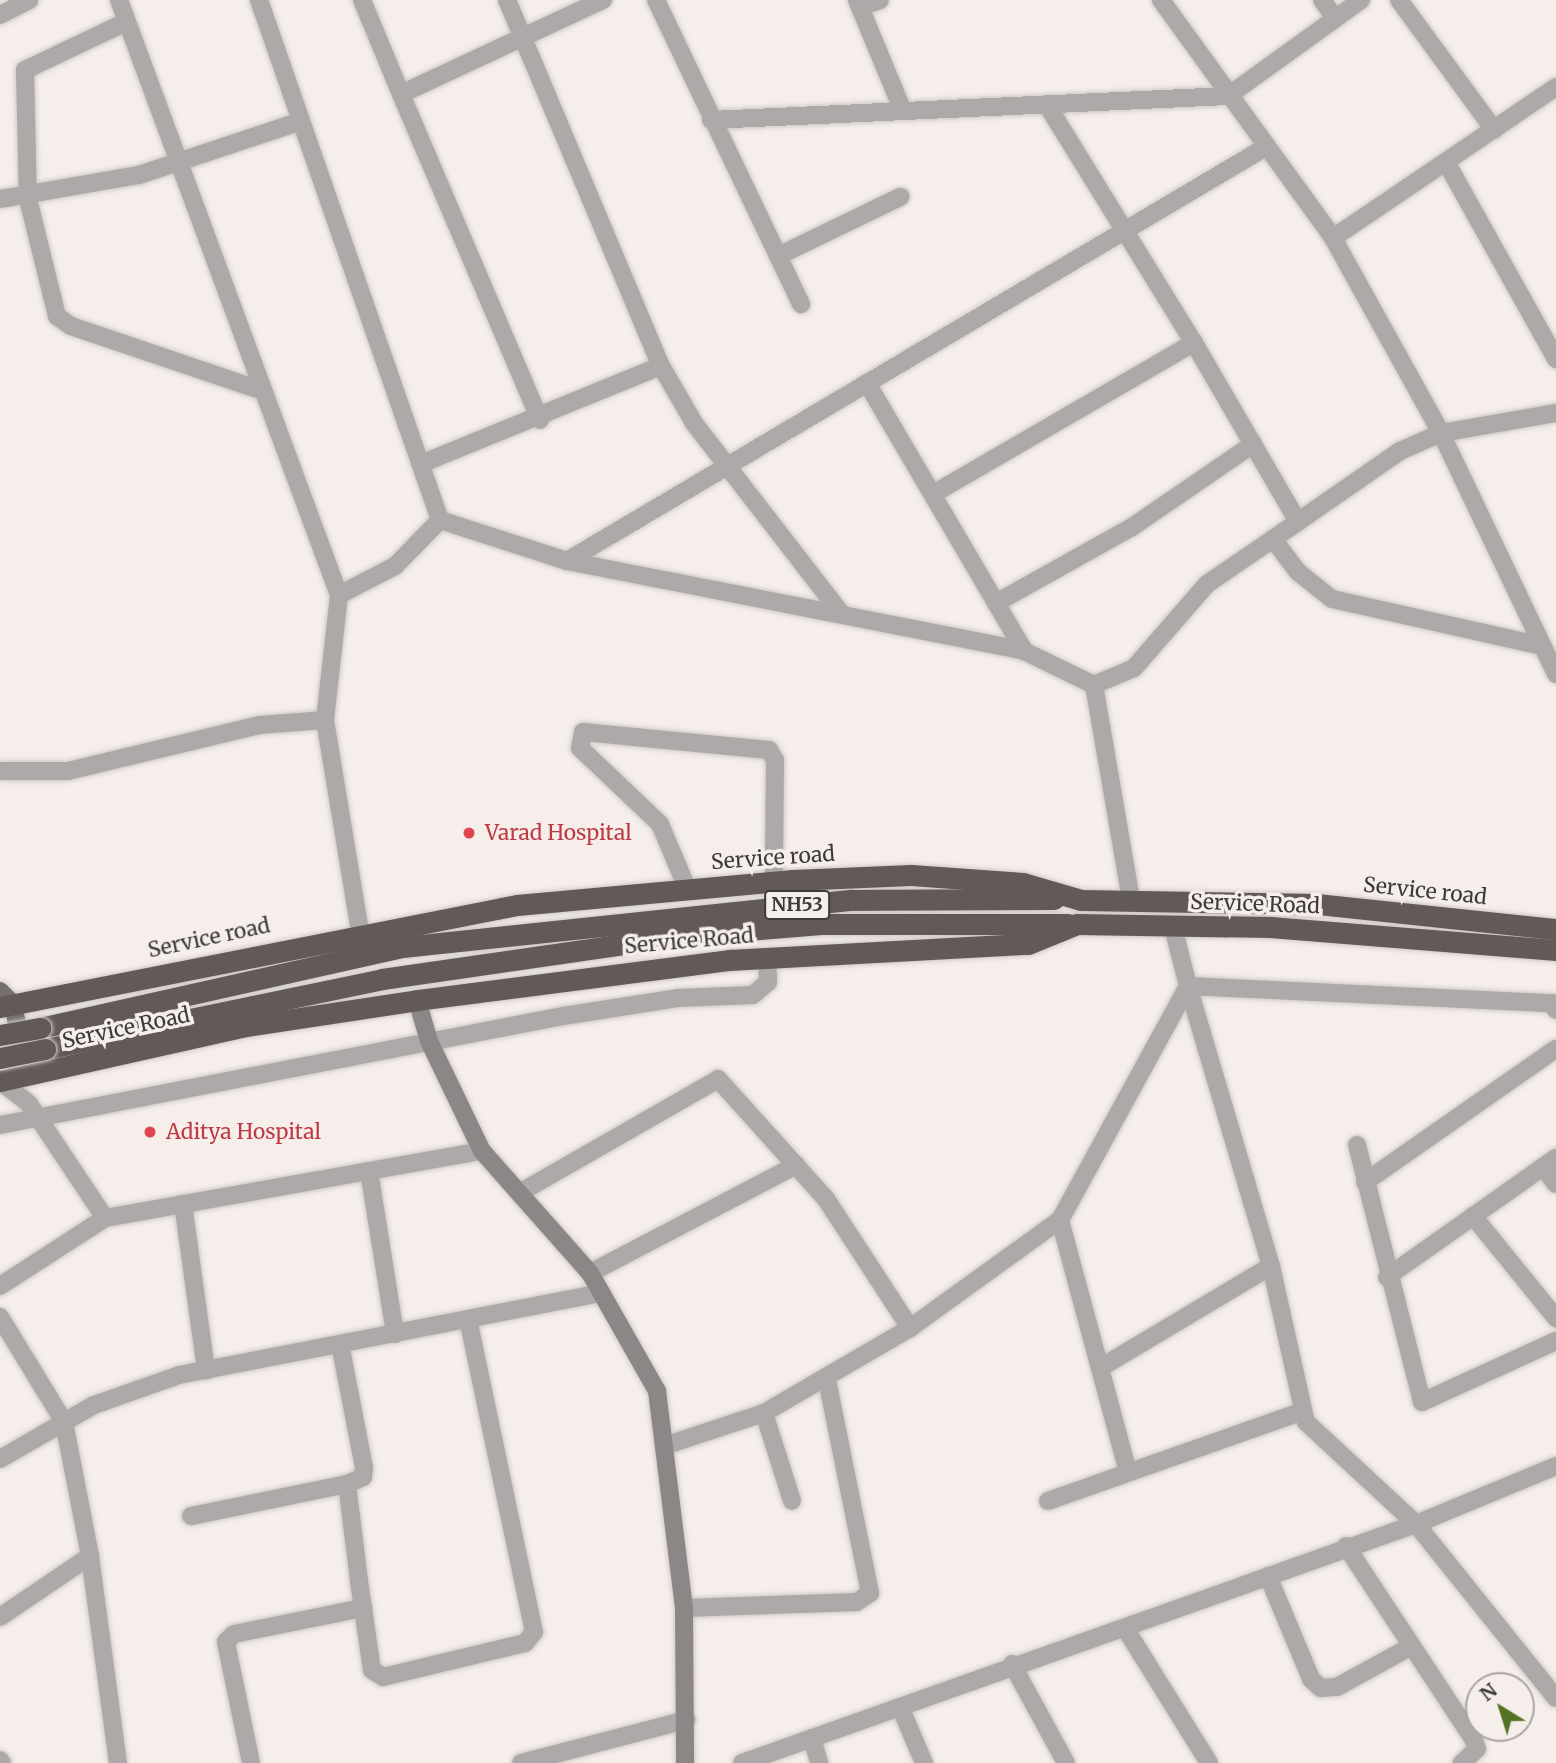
<!DOCTYPE html>
<html>
<head>
<meta charset="utf-8">
<style>
	body { margin:0 }
	#map { position:relative; width:1556px; height:1763px; overflow:hidden; background:#f5eeea; font-family:Merriweather,serif }
	div>[style] { position:absolute }
	[style*='--x'] { left:calc(var(--x)*1px); top:calc(var(--y)*1px); width:calc(var(--w)*1px); rotate:calc(var(--a)*1deg) }
	.roads { filter:drop-shadow(0 0 2px #d0cac7) drop-shadow(0 0 2px #d0cac7) }
	.street>* { height:18px; margin:-9px; padding:0 9px; transform-origin:9px; border-radius:9px; background:#aca9a8 }
	.secondary>* { height:18px; margin:-9px; padding:0 9px; transform-origin:9px; border-radius:9px; background:#8c8786 }
	.primary>* { height:18px; margin:-9px; padding:0 9px; transform-origin:9px; border-radius:9px; background:#756f6d }
	.highway>* { height:21px; margin:-10.5px; padding:0 10.5px; transform-origin:10.5px; border-radius:10.5px; background:#615a59 }
	.bridges { filter:drop-shadow(0 0 2px #d0cac7) drop-shadow(0 0 2px #d0cac7) }
	.highway-bridge>* { height:21px; margin:-10.5px; padding:0 10.5px; transform-origin:10.5px; border-radius:10.5px; background:#615a59 }
	.dots>* { width:19px; height:19px; translate:-50% -50%; box-sizing:border-box; border:4px solid #f5eeea; border-radius:50% }
	span { translate:-50% -50%; white-space:nowrap; text-align:center; line-height:1.15; -webkit-text-stroke:7px #f5eeea; paint-order:stroke }
	.shield-label span { padding:2px 5px; background:#f5eeea; border:2px solid; border-radius:5px; -webkit-text-stroke-width:0 }
	.shield-label { font-size:19px; color:#3d3a39; font-weight:700 }
	.health-label { font-size:21px; color:#be3a42 }
	.left { translate:0 -50%; text-align:left }
	.street-label { font-size:21px; color:#3d3a39 }
	.north { position:absolute; left:1465px; top:1672px; width:70px; height:70px; box-sizing:border-box; background:#f5eeea; border:2px solid #aba6a3; border-radius:50%; rotate:322deg; font-size:19px; font-weight:700; line-height:28px; text-align:center; color:#3d3a39 }
	.north::after { content:''; display:block; margin:auto; width:24px; height:32px; background:#547126; clip-path:polygon(50% 0,100% 100%,50% 72%,0 100%) }
</style>
</head>
<body>
<div id="map">
	<div class="roads">
		<div class="street">
			<i style="--x:119;--y:0;--w:634;--a:69.71"></i>
			<i style="--x:339;--y:595;--w:126;--a:96.4"></i>
			<i style="--x:325;--y:720;--w:215;--a:80.6"></i>
			<i style="--x:259;--y:0;--w:551;--a:70.81"></i>
			<i style="--x:362;--y:0;--w:102;--a:67.5"></i>
			<i style="--x:507;--y:0;--w:397;--a:67.2"></i>
			<i style="--x:661;--y:366;--w:66;--a:59.9"></i>
			<i style="--x:694;--y:423;--w:240;--a:52.3"></i>
			<i style="--x:656;--y:0;--w:337;--a:64.5"></i>
			<i style="--x:857;--y:0;--w:120;--a:67.5"></i>
			<i style="--x:1161;--y:0;--w:294;--a:54.1"></i>
			<i style="--x:1333;--y:238;--w:223;--a:61"></i>
			<i style="--x:1441;--y:433;--w:267;--a:64.5"></i>
			<i style="--x:1322;--y:0;--w:22;--a:54"></i>
			<i style="--x:1399;--y:0;--w:161;--a:53.8"></i>
			<i style="--x:860;--y:7;--w:21;--a:-19"></i>
			<i style="--x:0;--y:15;--w:33;--a:-27"></i>
			<i style="--x:126;--y:22;--w:112;--a:154.6"></i>
			<i style="--x:25;--y:70;--w:129;--a:88.7"></i>
			<i style="--x:28;--y:199;--w:121;--a:76.1"></i>
			<i style="--x:57;--y:316;--w:17;--a:36"></i>
			<i style="--x:71;--y:326;--w:203;--a:18.7"></i>
			<i style="--x:1047;--y:105;--w:280;--a:58.3"></i>
			<i style="--x:711;--y:120;--w:518;--a:-2.66"></i>
			<i style="--x:1228;--y:96;--w:164;--a:-35.8"></i>
			<i style="--x:1446;--y:162;--w:226;--a:60.8"></i>
			<i style="--x:0;--y:199;--w:141;--a:-9.8"></i>
			<i style="--x:139;--y:175;--w:168;--a:-18.4"></i>
			<i style="--x:1333;--y:238;--w:269;--a:-34.1"></i>
			<i style="--x:778;--y:256;--w:136;--a:-25.8"></i>
			<i style="--x:867;--y:383;--w:311;--a:59.6"></i>
			<i style="--x:540;--y:420;--w:354;--a:-113.1"></i>
			<i style="--x:401;--y:94;--w:223;--a:-25"></i>
			<i style="--x:423;--y:463;--w:257;--a:-22.2"></i>
			<i style="--x:933;--y:494;--w:302;--a:-30.1"></i>
			<i style="--x:1194;--y:343;--w:207;--a:59.8"></i>
			<i style="--x:440;--y:520;--w:133;--a:17.9"></i>
			<i style="--x:567;--y:561;--w:466;--a:11.1"></i>
			<i style="--x:1024;--y:651;--w:78;--a:25.9"></i>
			<i style="--x:1094;--y:685;--w:43;--a:-23"></i>
			<i style="--x:1134;--y:668;--w:111;--a:-49"></i>
			<i style="--x:1207;--y:584;--w:80;--a:-34.3"></i>
			<i style="--x:1273;--y:539;--w:41;--a:52.9"></i>
			<i style="--x:1298;--y:572;--w:43;--a:38.5"></i>
			<i style="--x:1332;--y:599;--w:215;--a:12.6"></i>
			<i style="--x:1273;--y:539;--w:155;--a:-34.7"></i>
			<i style="--x:1400;--y:451;--w:45;--a:-23.7"></i>
			<i style="--x:1441;--y:433;--w:117;--a:-9.9"></i>
			<i style="--x:567;--y:561;--w:812;--a:-30.64"></i>
			<i style="--x:339;--y:595;--w:63;--a:-27.4"></i>
			<i style="--x:395;--y:566;--w:64;--a:-45.6"></i>
			<i style="--x:996;--y:603;--w:156;--a:-29.2"></i>
			<i style="--x:1132;--y:527;--w:147;--a:-34.4"></i>
			<i style="--x:1094;--y:685;--w:218;--a:80.2"></i>
			<i style="--x:0;--y:771;--w:68;--a:0"></i>
			<i style="--x:68;--y:771;--w:197;--a:-13.5"></i>
			<i style="--x:260;--y:725;--w:65;--a:-4.4"></i>
			<i style="--x:687;--y:888;--w:69;--a:-112.9"></i>
			<i style="--x:660;--y:824;--w:110;--a:-136.5"></i>
			<i style="--x:580;--y:748;--w:16;--a:-79"></i>
			<i style="--x:583;--y:732;--w:187;--a:5.5"></i>
			<i style="--x:769;--y:750;--w:12;--a:59"></i>
			<i style="--x:775;--y:760;--w:122;--a:90.5"></i>
			<i style="--x:1173;--y:927;--w:61;--a:75.7"></i>
			<i style="--x:1188;--y:986;--w:364;--a:2.7"></i>
			<i style="--x:1552;--y:1003;--w:8;--a:60"></i>
			<i style="--x:1188;--y:986;--w:292;--a:73.5"></i>
			<i style="--x:1271;--y:1266;--w:160;--a:77.4"></i>
			<i style="--x:1306;--y:1422;--w:150;--a:42.8"></i>
			<i style="--x:1416;--y:1524;--w:223;--a:51.2"></i>
			<i style="--x:0;--y:1081;--w:37;--a:38"></i>
			<i style="--x:29;--y:1104;--w:137;--a:56.3"></i>
			<i style="--x:0;--y:1125;--w:573;--a:-10.96"></i>
			<i style="--x:563;--y:1016;--w:116;--a:-8.9"></i>
			<i style="--x:678;--y:998;--w:75;--a:-2.3"></i>
			<i style="--x:753;--y:995;--w:20;--a:-41"></i>
			<i style="--x:768;--y:982;--w:24;--a:-92"></i>
			<i style="--x:1357;--y:1145;--w:265;--a:75.8"></i>
			<i style="--x:1422;--y:1402;--w:147;--a:-24.5"></i>
			<i style="--x:1543;--y:1167;--w:21;--a:53"></i>
			<i style="--x:369;--y:1171;--w:165;--a:80.9"></i>
			<i style="--x:1365;--y:1182;--w:233;--a:-34.9"></i>
			<i style="--x:521;--y:1192;--w:227;--a:-29.8"></i>
			<i style="--x:718;--y:1079;--w:161;--a:48"></i>
			<i style="--x:826;--y:1199;--w:154;--a:56.9"></i>
			<i style="--x:910;--y:1328;--w:185;--a:-35.8"></i>
			<i style="--x:183;--y:1204;--w:168;--a:82.1"></i>
			<i style="--x:1473;--y:1216;--w:132;--a:50.9"></i>
			<i style="--x:590;--y:1273;--w:233;--a:-27.6"></i>
			<i style="--x:1387;--y:1277;--w:207;--a:-35.2"></i>
			<i style="--x:0;--y:1286;--w:125;--a:-32.9"></i>
			<i style="--x:105;--y:1218;--w:383;--a:-10.1"></i>
			<i style="--x:0;--y:1317;--w:123;--a:58.6"></i>
			<i style="--x:64;--y:1422;--w:136;--a:79"></i>
			<i style="--x:90;--y:1556;--w:209;--a:82.3"></i>
			<i style="--x:340;--y:1344;--w:126;--a:79"></i>
			<i style="--x:364;--y:1468;--w:9;--a:96"></i>
			<i style="--x:363;--y:1477;--w:17;--a:156"></i>
			<i style="--x:347;--y:1484;--w:98;--a:82.9"></i>
			<i style="--x:359;--y:1581;--w:90;--a:81.7"></i>
			<i style="--x:372;--y:1670;--w:13;--a:32"></i>
			<i style="--x:383;--y:1677;--w:146;--a:-13.5"></i>
			<i style="--x:525;--y:1643;--w:14;--a:-51"></i>
			<i style="--x:534;--y:1632;--w:319;--a:-101.9"></i>
			<i style="--x:1100;--y:1368;--w:199;--a:-30.8"></i>
			<i style="--x:764;--y:1413;--w:92;--a:72.3"></i>
			<i style="--x:667;--y:1445;--w:102;--a:-18.3"></i>
			<i style="--x:764;--y:1413;--w:169;--a:-30.2"></i>
			<i style="--x:0;--y:1459;--w:108;--a:-29.9"></i>
			<i style="--x:94;--y:1405;--w:90;--a:-19.4"></i>
			<i style="--x:179;--y:1375;--w:430;--a:-11"></i>
			<i style="--x:1128;--y:1472;--w:261;--a:-105.1"></i>
			<i style="--x:1060;--y:1220;--w:267;--a:-61.3"></i>
			<i style="--x:1048;--y:1501;--w:270;--a:-19.4"></i>
			<i style="--x:191;--y:1516;--w:159;--a:-11.6"></i>
			<i style="--x:1346;--y:1546;--w:232;--a:56.6"></i>
			<i style="--x:1474;--y:1740;--w:9;--a:72"></i>
			<i style="--x:1477;--y:1749;--w:21;--a:137"></i>
			<i style="--x:1268;--y:1576;--w:112;--a:67.3"></i>
			<i style="--x:1311;--y:1679;--w:13;--a:42"></i>
			<i style="--x:1321;--y:1688;--w:16;--a:-4"></i>
			<i style="--x:1337;--y:1687;--w:85;--a:-28.7"></i>
			<i style="--x:684;--y:1608;--w:173;--a:-2"></i>
			<i style="--x:857;--y:1602;--w:16;--a:-35"></i>
			<i style="--x:870;--y:1593;--w:218;--a:-101.4"></i>
			<i style="--x:0;--y:1617;--w:109;--a:-34.1"></i>
			<i style="--x:1125;--y:1628;--w:159;--a:58.1"></i>
			<i style="--x:1012;--y:1664;--w:113;--a:61.4"></i>
			<i style="--x:901;--y:1709;--w:59;--a:66.9"></i>
			<i style="--x:812;--y:1738;--w:26;--a:74"></i>
			<i style="--x:0;--y:1760;--w:4;--a:56"></i>
			<i style="--x:251;--y:1763;--w:124;--a:-101.7"></i>
			<i style="--x:226;--y:1642;--w:11;--a:-45"></i>
			<i style="--x:234;--y:1634;--w:132;--a:-11.4"></i>
			<i style="--x:521;--y:1763;--w:171;--a:-14.6"></i>
			<i style="--x:742;--y:1763;--w:715;--a:-19.52"></i>
			<i style="--x:1416;--y:1524;--w:152;--a:-22.5"></i>
		</div>
		<div class="secondary">
			<i style="--x:417;--y:1000;--w:43;--a:73.7"></i>
			<i style="--x:429;--y:1041;--w:122;--a:64.3"></i>
			<i style="--x:482;--y:1151;--w:163;--a:48.5"></i>
			<i style="--x:590;--y:1273;--w:136;--a:60.4"></i>
			<i style="--x:657;--y:1391;--w:219;--a:82.9"></i>
			<i style="--x:684;--y:1608;--w:155;--a:89.6"></i>
		</div>
		<div class="primary">
			<i style="--x:0;--y:991;--w:18;--a:45"></i>
			<i style="--x:13;--y:1004;--w:41;--a:78.7"></i>
		</div>
		<div class="highway">
			<i style="--x:0;--y:1007;--w:527;--a:-11.16"></i>
			<i style="--x:517;--y:905;--w:277;--a:-5.2"></i>
			<i style="--x:793;--y:880;--w:118;--a:-2.4"></i>
			<i style="--x:911;--y:875;--w:112;--a:4.1"></i>
			<i style="--x:1023;--y:883;--w:60;--a:16.3"></i>
			<i style="--x:1081;--y:900;--w:236;--a:1"></i>
			<i style="--x:1317;--y:904;--w:240;--a:6"></i>
			<i style="--x:40;--y:1028;--w:371;--a:-12.6"></i>
			<i style="--x:402;--y:947;--w:452;--a:-6"></i>
			<i style="--x:852;--y:900;--w:202;--a:-0.3"></i>
			<i style="--x:45;--y:1049;--w:344;--a:-11.7"></i>
			<i style="--x:382;--y:979;--w:307;--a:-8.2"></i>
			<i style="--x:686;--y:935;--w:135;--a:-4.7"></i>
			<i style="--x:821;--y:924;--w:247;--a:0"></i>
			<i style="--x:0;--y:1081;--w:252;--a:-12.6"></i>
			<i style="--x:246;--y:1026;--w:173;--a:-8.6"></i>
			<i style="--x:417;--y:1000;--w:315;--a:-7.3"></i>
			<i style="--x:729;--y:960;--w:299;--a:-3.1"></i>
			<i style="--x:1028;--y:944;--w:53;--a:-22.2"></i>
			<i style="--x:1077;--y:924;--w:193;--a:0.9"></i>
			<i style="--x:1270;--y:927;--w:287;--a:4.6"></i>
		</div>
	</div>
	<div class="bridges">
		<div class="highway-bridge">
			<i style="--x:0;--y:1035;--w:41;--a:-9.9"></i>
			<i style="--x:0;--y:1058;--w:46;--a:-11.3"></i>
		</div>
	</div>
	<div class="dots">
		<i style="left:469px;top:833px;background:#e0444e"></i>
		<i style="left:150px;top:1132px;background:#e0444e"></i>
	</div>
	<div class="shield-label">
		<span style="left:797px;top:905px">NH53</span>
	</div>
	<div class="health-label">
		<span class="left" style="left:485px;top:833px">Varad Hospital</span>
		<span class="left" style="left:166px;top:1132px">Aditya Hospital</span>
	</div>
	<div class="street-label">
		<span style="left:773px;top:858px;rotate:-4deg">Service road</span>
		<span style="left:1425px;top:891px;rotate:6deg">Service road</span>
		<span style="left:1255px;top:904px;rotate:2deg">Service Road</span>
		<span style="left:209px;top:938px;rotate:-12deg">Service road</span>
		<span style="left:689px;top:941px;rotate:-5deg">Service Road</span>
		<span style="left:126px;top:1028px;rotate:-12deg">Service Road</span>
	</div>
	<div class="north">N</div>
</div>
</body>
</html>
